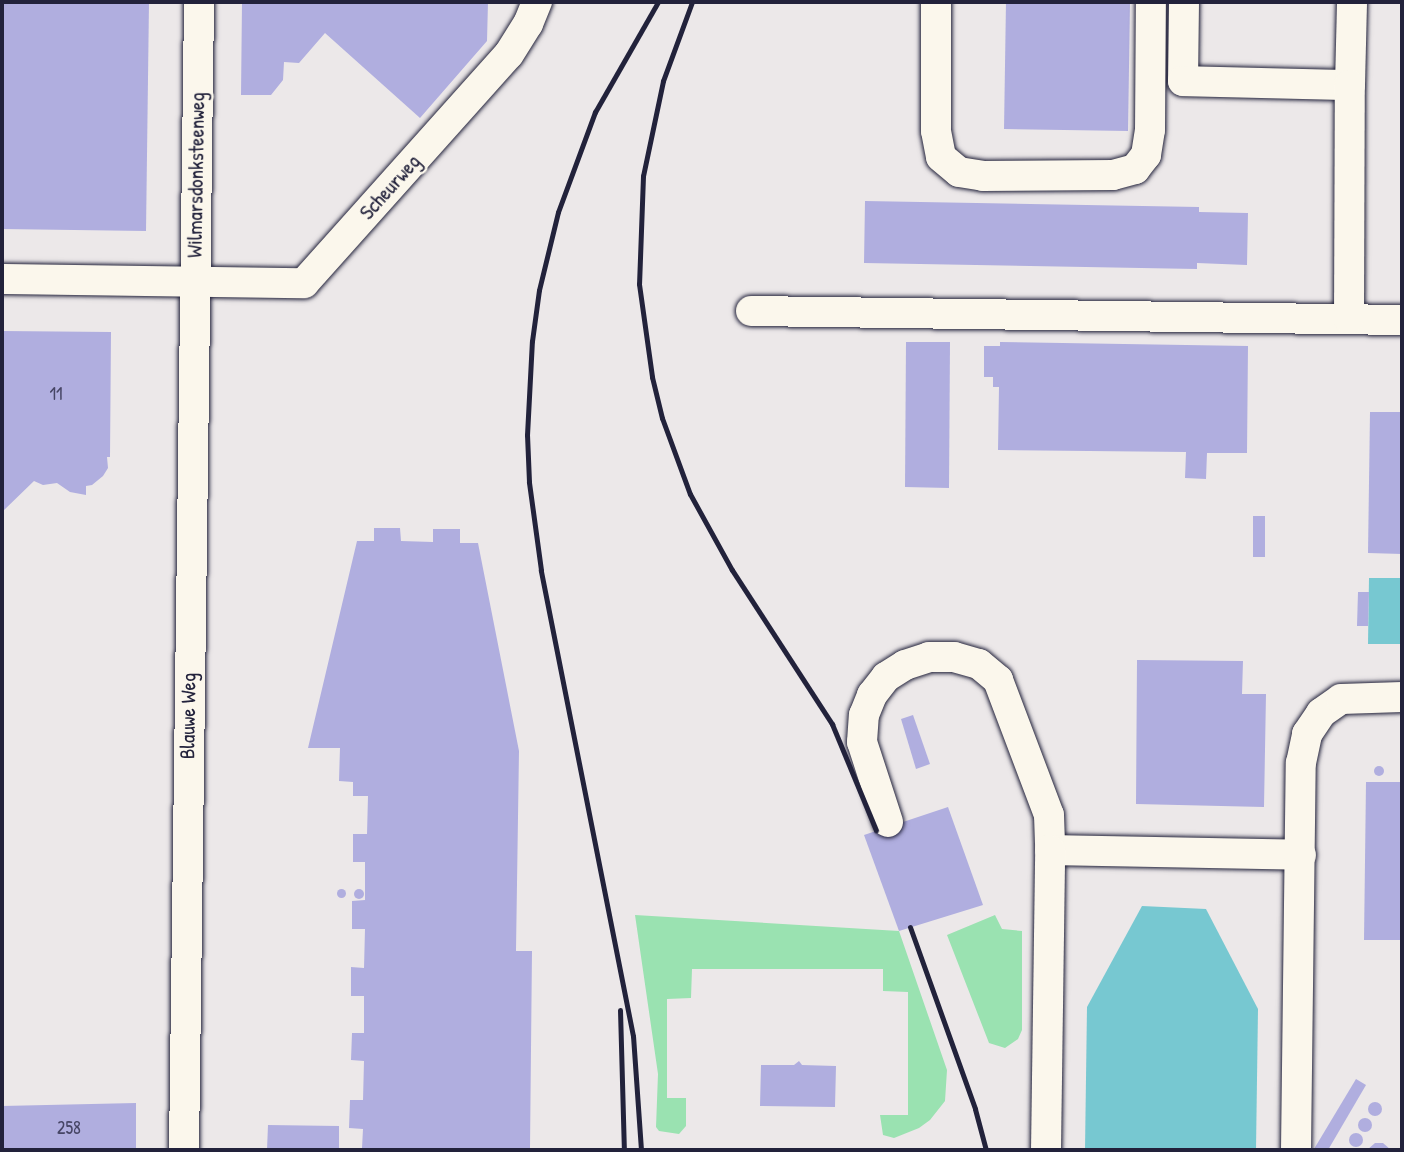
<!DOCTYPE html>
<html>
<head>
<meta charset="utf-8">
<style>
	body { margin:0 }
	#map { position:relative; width:1404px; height:1152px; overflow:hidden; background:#ece8e9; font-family:"Patrick Hand",sans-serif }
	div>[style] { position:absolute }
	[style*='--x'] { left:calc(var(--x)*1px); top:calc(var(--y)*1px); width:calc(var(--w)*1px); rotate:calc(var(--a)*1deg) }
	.green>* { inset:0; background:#9ae2b1 }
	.water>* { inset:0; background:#77c8d1 }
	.building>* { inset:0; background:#b0aedf }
	.round { border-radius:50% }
	.roads { filter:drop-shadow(0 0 2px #22223b) drop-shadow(0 0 2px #22223b) }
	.minor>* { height:30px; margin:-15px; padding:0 15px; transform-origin:15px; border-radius:15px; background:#fbf7ec }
	.rail>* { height:5px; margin:-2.5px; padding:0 2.5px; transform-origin:2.5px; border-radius:2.5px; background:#22223b }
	span { translate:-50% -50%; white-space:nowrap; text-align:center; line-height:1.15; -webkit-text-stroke:5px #fbf7ec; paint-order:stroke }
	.number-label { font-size:18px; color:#464564 }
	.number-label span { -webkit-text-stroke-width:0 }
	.street-label { font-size:21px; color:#22223b }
	.frame { position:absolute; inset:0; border:4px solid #22223b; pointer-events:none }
</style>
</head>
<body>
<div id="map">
	<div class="green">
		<i style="clip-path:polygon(635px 915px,899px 931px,947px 1070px,945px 1101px,930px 1120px,919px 1128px,894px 1138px,883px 1135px,880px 1115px,908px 1115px,908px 992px,883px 991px,883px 969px,692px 969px,691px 998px,667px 999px,667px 1098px,686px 1098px,686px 1126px,679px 1134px,659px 1131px,656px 1127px,658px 1074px)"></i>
		<i style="clip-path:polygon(995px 915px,1002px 929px,1022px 931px,1022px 1030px,1018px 1039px,1005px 1048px,989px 1043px,947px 935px)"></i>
	</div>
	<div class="water">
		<i style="clip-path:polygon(1369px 578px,1402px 578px,1402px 644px,1368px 644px)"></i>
		<i style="clip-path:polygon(1142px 906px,1206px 909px,1258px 1009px,1256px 1150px,1085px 1150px,1087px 1007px)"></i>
	</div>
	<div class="building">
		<i style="clip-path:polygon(2px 2px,149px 2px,146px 231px,2px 229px)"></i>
		<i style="clip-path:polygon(242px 2px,488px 2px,487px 41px,420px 118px,325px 33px,299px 63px,284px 62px,283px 80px,271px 95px,241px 95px)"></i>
		<i style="clip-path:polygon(1006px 2px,1130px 2px,1128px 131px,1004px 129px)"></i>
		<i style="clip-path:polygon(865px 201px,1199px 207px,1199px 212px,1248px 213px,1247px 265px,1197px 263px,1197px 269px,864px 263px)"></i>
		<i style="clip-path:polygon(2px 331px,111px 332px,110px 457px,107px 457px,108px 468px,103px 476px,92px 485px,86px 486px,86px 495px,70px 492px,57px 483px,43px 485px,34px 481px,2px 512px)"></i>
		<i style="clip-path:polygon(906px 342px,950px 342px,949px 488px,905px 487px)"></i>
		<i style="clip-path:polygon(1000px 342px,1248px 346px,1247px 453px,1207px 453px,1206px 479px,1185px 478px,1186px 452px,998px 450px,999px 387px,993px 387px,993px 377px,984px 377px,984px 346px,1000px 346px)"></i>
		<i style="clip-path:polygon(1370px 412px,1402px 412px,1402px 554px,1368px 553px)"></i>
		<i style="clip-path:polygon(1253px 516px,1265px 516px,1265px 557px,1253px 557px)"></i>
		<i style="clip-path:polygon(374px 528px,400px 528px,401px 541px,433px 542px,433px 529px,460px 529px,460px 543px,478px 543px,519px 751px,516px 951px,532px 951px,530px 1149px,362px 1148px,363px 1129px,349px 1128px,350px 1100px,363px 1100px,364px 1061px,351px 1060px,352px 1033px,364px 1033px,364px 996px,351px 996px,351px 967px,364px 968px,365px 929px,352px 929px,352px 901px,365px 900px,365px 862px,353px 862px,353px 834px,367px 834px,368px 796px,353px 796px,353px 782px,339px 781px,340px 748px,308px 748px,357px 541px,374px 541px)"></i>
		<i style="clip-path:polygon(1358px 592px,1369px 592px,1368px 626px,1357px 626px)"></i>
		<i style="clip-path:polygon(1137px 660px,1243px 661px,1242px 694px,1266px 694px,1264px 807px,1136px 804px)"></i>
		<i style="clip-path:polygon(913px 715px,930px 764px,916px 769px,901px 719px)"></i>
		<i class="round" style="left:1374px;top:766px;width:10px;height:10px"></i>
		<i style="clip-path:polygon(1366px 782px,1402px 782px,1402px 940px,1364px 940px)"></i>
		<i style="clip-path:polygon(948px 807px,983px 905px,899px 931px,864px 835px)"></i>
		<i class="round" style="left:336.5px;top:888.5px;width:9px;height:9px"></i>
		<i class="round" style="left:354px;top:889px;width:10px;height:10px"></i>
		<i style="clip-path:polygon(799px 1061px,802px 1065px,836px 1066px,835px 1107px,760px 1106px,761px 1065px,794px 1065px)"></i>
		<i style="clip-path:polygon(1356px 1079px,1366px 1085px,1328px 1150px,1317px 1150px,1314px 1149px)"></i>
		<i class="round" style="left:1368px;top:1102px;width:14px;height:14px"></i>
		<i style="clip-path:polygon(136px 1103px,136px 1150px,2px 1150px,2px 1106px)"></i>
		<i class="round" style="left:1358px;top:1118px;width:14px;height:14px"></i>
		<i style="clip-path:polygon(268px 1125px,339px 1126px,339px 1150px,267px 1150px)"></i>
		<i class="round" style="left:1349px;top:1133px;width:14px;height:14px"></i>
		<i style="clip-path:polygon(1375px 1143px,1383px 1143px,1391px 1150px,1367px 1150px)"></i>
	</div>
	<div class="roads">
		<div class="minor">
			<i style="--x:936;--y:2;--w:129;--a:90"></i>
			<i style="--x:936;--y:131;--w:26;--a:79"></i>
			<i style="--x:941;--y:157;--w:23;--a:40"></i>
			<i style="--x:959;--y:172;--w:24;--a:9"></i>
			<i style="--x:983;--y:176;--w:130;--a:-0.4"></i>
			<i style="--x:1113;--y:175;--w:23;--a:-15"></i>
			<i style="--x:1135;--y:169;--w:18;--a:-52"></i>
			<i style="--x:1146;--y:155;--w:25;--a:-81"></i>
			<i style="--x:1150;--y:130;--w:128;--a:-89.6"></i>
			<i style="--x:1184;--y:2;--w:79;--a:90.7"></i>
			<i style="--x:1183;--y:81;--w:167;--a:1.4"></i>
			<i style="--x:1350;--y:85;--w:83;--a:-88.6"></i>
			<i style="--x:2;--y:279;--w:302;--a:0.8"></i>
			<i style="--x:304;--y:283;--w:307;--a:-48.2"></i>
			<i style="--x:509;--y:54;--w:36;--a:-58"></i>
			<i style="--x:528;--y:24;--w:24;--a:-68"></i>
			<i style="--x:751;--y:311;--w:651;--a:0.79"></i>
			<i style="--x:1349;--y:319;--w:234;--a:-89.8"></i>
			<i style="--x:888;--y:822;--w:84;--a:-108"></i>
			<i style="--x:862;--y:742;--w:27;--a:-86"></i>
			<i style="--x:864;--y:715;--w:22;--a:-68"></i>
			<i style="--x:872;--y:695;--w:23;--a:-52"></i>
			<i style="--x:886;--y:677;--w:22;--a:-32"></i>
			<i style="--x:905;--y:665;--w:25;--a:-18"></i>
			<i style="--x:929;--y:657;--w:25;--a:0"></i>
			<i style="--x:954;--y:657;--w:26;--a:16"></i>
			<i style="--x:979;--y:664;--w:25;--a:40"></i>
			<i style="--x:998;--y:680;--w:144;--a:69.3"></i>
			<i style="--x:1049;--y:815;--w:35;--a:88"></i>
			<i style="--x:1050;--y:850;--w:251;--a:1.1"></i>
			<i style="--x:184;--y:1150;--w:1148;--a:-89.25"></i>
			<i style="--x:1046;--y:1150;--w:300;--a:-89.2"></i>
			<i style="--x:1296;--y:1150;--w:387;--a:-89.3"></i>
			<i style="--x:1301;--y:763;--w:30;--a:-78"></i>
			<i style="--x:1307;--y:734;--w:25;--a:-56"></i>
			<i style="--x:1321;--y:713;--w:24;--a:-35"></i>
			<i style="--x:1341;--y:699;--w:61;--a:-1.9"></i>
		</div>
	</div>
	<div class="rail">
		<i style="--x:692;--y:2;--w:84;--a:110.2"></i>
		<i style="--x:663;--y:81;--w:97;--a:101.9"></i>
		<i style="--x:643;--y:176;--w:108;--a:92.1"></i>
		<i style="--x:639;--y:284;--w:94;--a:82"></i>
		<i style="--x:652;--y:377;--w:42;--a:76.3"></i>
		<i style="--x:662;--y:418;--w:81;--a:69.8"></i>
		<i style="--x:690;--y:494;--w:87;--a:61.1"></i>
		<i style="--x:732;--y:570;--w:184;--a:57"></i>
		<i style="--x:832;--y:724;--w:115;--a:67.5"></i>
		<i style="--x:910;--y:927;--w:193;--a:70.3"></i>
		<i style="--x:975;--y:1109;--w:42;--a:75"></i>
		<i style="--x:620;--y:1010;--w:140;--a:88.4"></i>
		<i style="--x:641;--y:1150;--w:114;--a:-94"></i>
		<i style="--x:633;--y:1036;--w:475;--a:-101.2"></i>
		<i style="--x:541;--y:570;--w:89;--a:-97.8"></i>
		<i style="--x:529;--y:482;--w:47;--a:-92.4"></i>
		<i style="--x:527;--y:435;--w:94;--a:-87"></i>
		<i style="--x:532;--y:341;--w:51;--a:-82.2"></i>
		<i style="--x:539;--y:290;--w:80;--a:-76.3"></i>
		<i style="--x:558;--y:212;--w:107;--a:-69.7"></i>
		<i style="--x:595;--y:112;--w:127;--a:-60.2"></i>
	</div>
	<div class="number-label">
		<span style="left:56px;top:394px">11</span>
		<span style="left:69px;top:1128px">258</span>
	</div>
	<div class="street-label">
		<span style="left:196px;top:175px;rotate:-89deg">Wilmarsdonksteenweg</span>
		<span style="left:390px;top:187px;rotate:-48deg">Scheurweg</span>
		<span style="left:188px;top:716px;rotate:-89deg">Blauwe Weg</span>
	</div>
	<div class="frame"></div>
</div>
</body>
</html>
